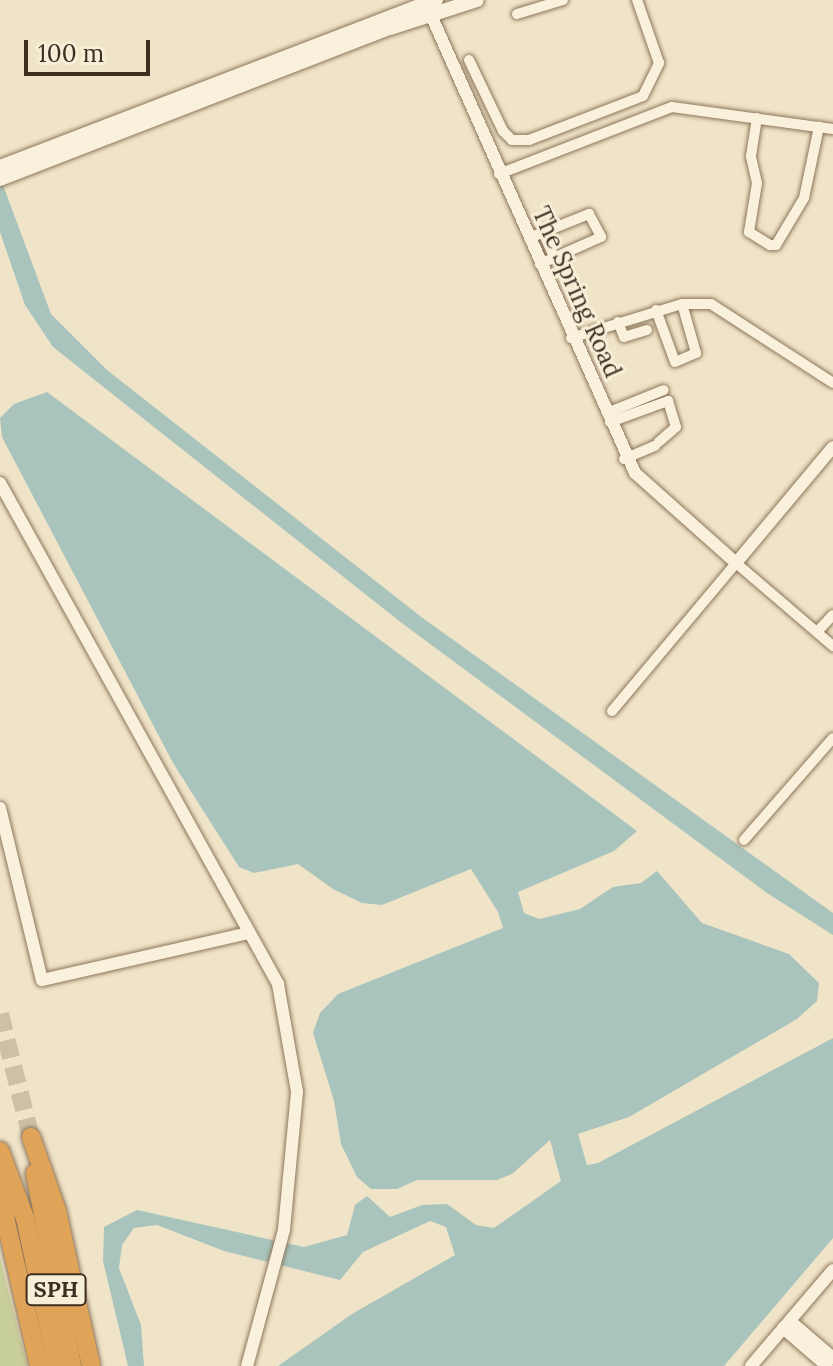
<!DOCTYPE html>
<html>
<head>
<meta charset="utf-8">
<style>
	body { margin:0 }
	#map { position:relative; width:833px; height:1366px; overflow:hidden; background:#f0e4c8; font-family:Lora,serif }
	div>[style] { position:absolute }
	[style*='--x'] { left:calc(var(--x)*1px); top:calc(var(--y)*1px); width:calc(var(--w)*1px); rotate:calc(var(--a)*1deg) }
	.green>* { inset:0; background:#c9cf9b }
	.water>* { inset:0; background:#a9c4bc }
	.motorway-tunnel>* { height:18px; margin-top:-9px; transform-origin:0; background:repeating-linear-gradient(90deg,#ccc0a6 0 18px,transparent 0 27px) }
	.roads { filter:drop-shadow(0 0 2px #8d765c) drop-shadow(0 0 2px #8d765c) }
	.minor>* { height:10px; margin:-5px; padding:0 5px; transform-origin:5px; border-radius:5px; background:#faf1dc }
	.tertiary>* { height:12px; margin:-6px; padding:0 6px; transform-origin:6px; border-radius:6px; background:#faf1dc }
	.secondary>* { height:14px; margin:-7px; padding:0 7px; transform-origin:7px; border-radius:7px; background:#faf1dc }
	.motorway>* { height:18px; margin:-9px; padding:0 9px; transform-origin:9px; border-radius:9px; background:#e0a458 }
	span { translate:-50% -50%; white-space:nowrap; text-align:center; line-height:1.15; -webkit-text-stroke:6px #f7eed8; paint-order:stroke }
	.shield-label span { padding:2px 6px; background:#f7eed8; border:2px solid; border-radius:6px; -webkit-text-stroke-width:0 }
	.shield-label { font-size:22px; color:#3d2e20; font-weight:700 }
	.street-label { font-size:24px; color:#3d2e20 }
	.scale { position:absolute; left:24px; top:40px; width:126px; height:36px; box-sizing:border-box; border:4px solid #3d2e20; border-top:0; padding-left:10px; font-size:24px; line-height:28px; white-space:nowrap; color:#3d2e20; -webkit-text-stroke:6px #f7eed8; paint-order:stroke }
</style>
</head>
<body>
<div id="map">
	<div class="green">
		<i style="clip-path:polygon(0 1257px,4px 1274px,27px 1366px,0 1366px)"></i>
	</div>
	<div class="water">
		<i style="clip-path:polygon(0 177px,51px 314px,107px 370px,420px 616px,833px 913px,833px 935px,767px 893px,403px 624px,53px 347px,25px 305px,0 232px)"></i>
		<i style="clip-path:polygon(47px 392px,637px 831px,614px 851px,518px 892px,524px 913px,539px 919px,580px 909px,613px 887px,641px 883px,657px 871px,702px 923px,789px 954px,819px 983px,817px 1001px,797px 1019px,629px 1117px,578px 1134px,587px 1165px,598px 1163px,833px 1038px,833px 1238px,724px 1366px,278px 1366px,352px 1314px,455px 1255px,446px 1227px,430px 1221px,363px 1252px,340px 1280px,224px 1251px,157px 1225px,134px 1228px,122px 1245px,119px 1268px,141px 1325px,144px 1366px,128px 1366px,103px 1261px,104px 1227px,137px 1210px,304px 1247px,347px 1235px,355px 1205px,367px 1196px,390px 1217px,422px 1205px,447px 1204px,476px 1225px,494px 1228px,561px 1181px,550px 1140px,512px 1174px,497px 1180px,417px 1180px,397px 1189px,371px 1189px,357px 1177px,341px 1144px,334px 1101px,313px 1033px,320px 1013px,338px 994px,503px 928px,498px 912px,471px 869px,382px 905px,362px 903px,333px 889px,298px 864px,254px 873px,239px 867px,173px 763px,2px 437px,0 418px,14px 404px)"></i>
	</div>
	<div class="motorway-tunnel">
		<i style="--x:0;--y:1014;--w:127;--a:75.9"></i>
	</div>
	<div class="roads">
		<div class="minor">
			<i style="--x:517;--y:14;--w:48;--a:-16.9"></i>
			<i style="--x:469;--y:60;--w:79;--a:64.4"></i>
			<i style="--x:503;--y:131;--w:13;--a:45"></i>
			<i style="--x:512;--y:140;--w:17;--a:0"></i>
			<i style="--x:529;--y:140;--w:122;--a:-21.1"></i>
			<i style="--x:643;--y:96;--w:37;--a:-64"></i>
			<i style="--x:659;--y:63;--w:67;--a:-109.2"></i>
			<i style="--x:757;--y:118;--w:39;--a:99"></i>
			<i style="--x:751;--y:157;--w:27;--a:77"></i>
			<i style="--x:757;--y:183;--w:50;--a:99.3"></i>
			<i style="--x:749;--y:232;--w:25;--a:32"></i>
			<i style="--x:770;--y:245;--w:6;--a:0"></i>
			<i style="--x:776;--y:245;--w:55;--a:-59.2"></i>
			<i style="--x:804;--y:198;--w:73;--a:-78.1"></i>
			<i style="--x:499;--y:174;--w:186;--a:-21.2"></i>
			<i style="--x:672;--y:107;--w:162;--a:7.8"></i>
			<i style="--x:543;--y:232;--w:30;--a:66"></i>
			<i style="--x:529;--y:238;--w:65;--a:-21.8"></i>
			<i style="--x:589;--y:214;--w:26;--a:62"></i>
			<i style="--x:601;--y:237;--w:67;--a:156.1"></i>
			<i style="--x:656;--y:310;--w:55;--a:69.9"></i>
			<i style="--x:675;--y:362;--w:23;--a:-23"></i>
			<i style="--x:696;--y:353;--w:51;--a:-105.9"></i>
			<i style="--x:618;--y:322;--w:16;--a:68"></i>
			<i style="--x:624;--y:337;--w:24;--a:-17"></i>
			<i style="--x:571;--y:338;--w:116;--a:-17"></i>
			<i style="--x:682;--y:304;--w:29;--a:0"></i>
			<i style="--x:711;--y:304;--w:145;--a:32.9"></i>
			<i style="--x:607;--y:413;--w:61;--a:-22"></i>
			<i style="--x:610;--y:422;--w:62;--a:-19.9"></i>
			<i style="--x:668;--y:401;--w:27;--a:73"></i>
			<i style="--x:676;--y:427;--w:23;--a:139"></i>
			<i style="--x:624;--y:459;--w:34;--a:-23"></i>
			<i style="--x:817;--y:632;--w:23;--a:-47"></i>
			<i style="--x:612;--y:711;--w:193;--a:-50"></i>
			<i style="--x:736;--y:563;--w:128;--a:40.6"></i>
			<i style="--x:744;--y:840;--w:135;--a:-48.9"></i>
		</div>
		<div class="tertiary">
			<i style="--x:427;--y:6;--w:511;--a:65.99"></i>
			<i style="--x:635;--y:473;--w:135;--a:41.7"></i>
			<i style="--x:736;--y:563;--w:151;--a:-50.1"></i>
			<i style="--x:0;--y:483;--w:573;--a:60.97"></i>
			<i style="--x:278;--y:984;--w:110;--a:80"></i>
			<i style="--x:297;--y:1092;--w:139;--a:95.4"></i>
			<i style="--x:284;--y:1230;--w:141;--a:105.2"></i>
			<i style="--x:0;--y:808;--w:177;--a:76.3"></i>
			<i style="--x:42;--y:980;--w:212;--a:-12.8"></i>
			<i style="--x:790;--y:1321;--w:57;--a:40.7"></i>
			<i style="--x:783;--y:1328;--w:58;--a:40.8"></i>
			<i style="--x:751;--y:1366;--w:126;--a:-49.5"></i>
		</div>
		<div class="secondary">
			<i style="--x:0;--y:167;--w:467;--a:-21"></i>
			<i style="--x:0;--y:179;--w:418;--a:-21.2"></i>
			<i style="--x:390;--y:28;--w:91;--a:-17.8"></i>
		</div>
		<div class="motorway">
			<i style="--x:31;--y:1137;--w:78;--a:70.6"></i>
			<i style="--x:57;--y:1211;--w:159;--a:77.6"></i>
			<i style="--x:0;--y:1151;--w:72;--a:69.5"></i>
			<i style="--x:25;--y:1218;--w:151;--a:77.8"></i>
			<i style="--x:1;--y:1173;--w:49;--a:84.2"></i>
			<i style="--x:6;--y:1222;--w:148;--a:77.1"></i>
			<i style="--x:35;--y:1173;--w:197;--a:79.1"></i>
		</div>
	</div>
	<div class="shield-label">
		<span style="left:56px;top:1290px">SPH</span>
	</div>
	<div class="street-label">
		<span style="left:577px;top:292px;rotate:66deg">The Spring Road</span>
	</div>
	<div class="scale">100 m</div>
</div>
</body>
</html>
